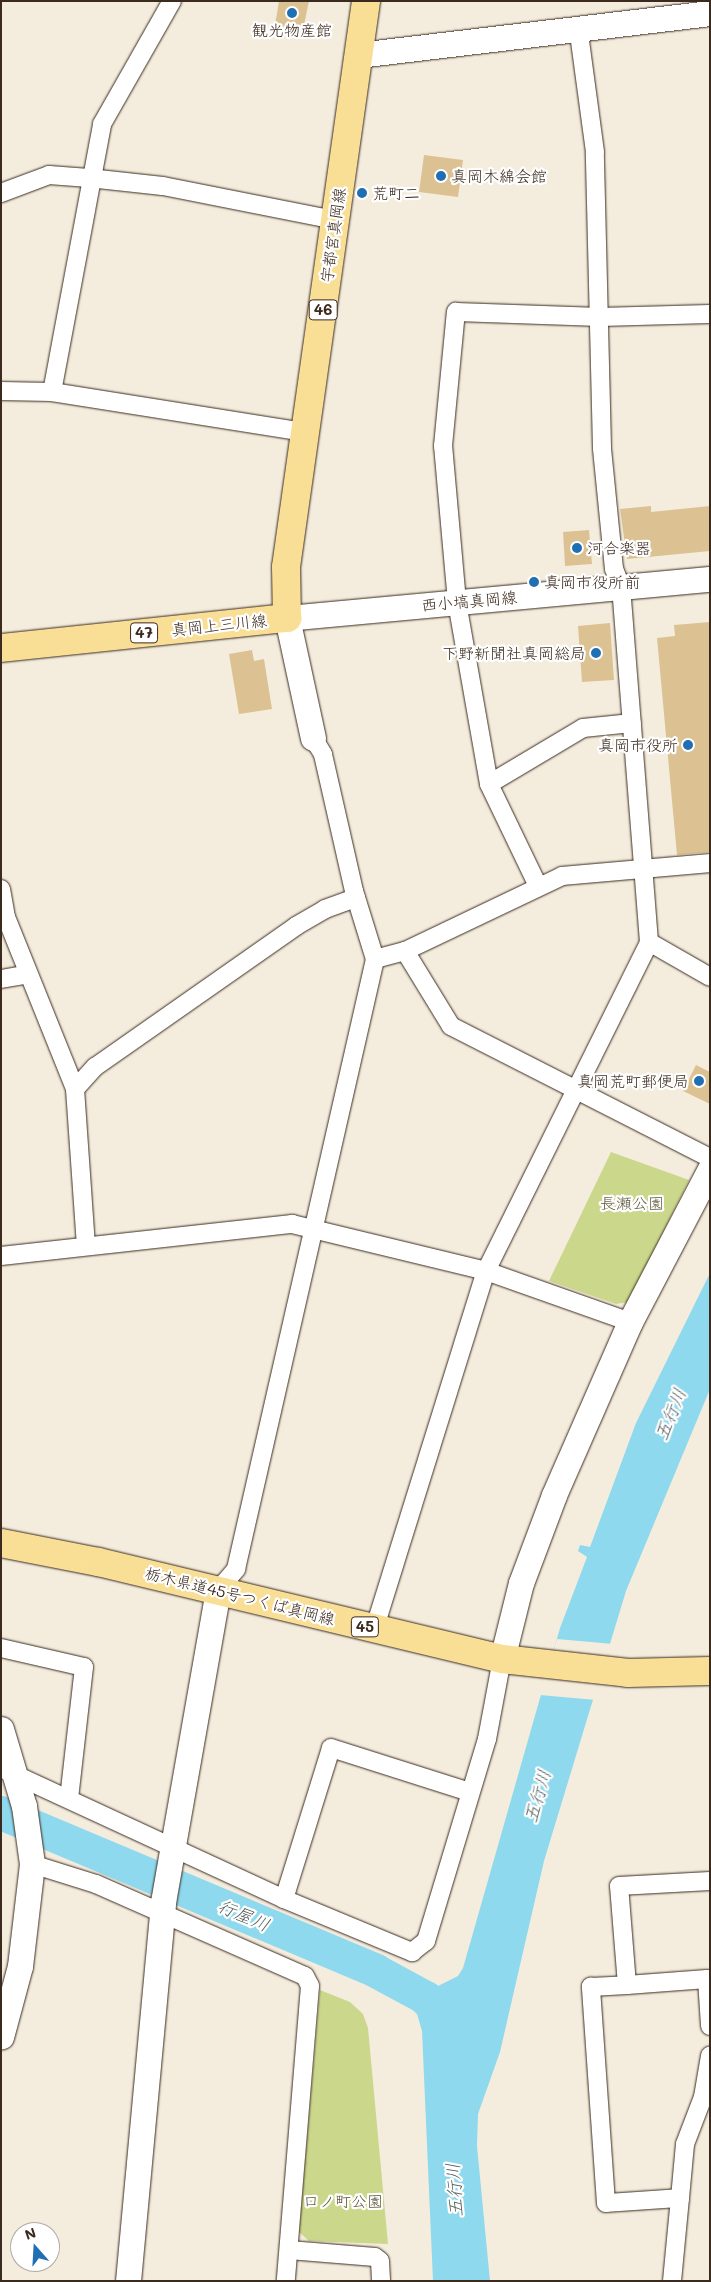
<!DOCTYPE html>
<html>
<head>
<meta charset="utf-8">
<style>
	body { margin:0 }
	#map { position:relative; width:711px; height:2282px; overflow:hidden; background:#f4edde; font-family:Mali,"Klee One",sans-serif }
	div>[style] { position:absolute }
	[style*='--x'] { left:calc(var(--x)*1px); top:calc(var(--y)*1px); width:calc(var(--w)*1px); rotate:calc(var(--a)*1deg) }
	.green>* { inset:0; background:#cbd78b }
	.water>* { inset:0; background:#8ed9ee }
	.pier>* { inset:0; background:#f4edde }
	.river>* { height:34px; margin:-17px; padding:0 17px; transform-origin:17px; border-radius:17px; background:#8ed9ee }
	.building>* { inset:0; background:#dcc292 }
	.roads { filter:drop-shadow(0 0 1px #3b2a1e) drop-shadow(0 0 1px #3b2a1e) }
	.street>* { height:18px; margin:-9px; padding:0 9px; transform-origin:9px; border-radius:9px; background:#fff }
	.secondary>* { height:25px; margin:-12.5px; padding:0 12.5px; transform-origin:12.5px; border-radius:12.5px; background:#fff }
	.primary>* { height:28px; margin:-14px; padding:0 14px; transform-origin:14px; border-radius:14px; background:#f9df96 }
	.dots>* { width:14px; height:14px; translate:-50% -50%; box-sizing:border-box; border:2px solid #fff; border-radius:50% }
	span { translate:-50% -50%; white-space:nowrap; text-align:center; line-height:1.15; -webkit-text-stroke:4.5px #fff; paint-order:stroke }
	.shield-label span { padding:1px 4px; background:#fff; border:1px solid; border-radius:4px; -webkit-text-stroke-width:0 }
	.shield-label { font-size:15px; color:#3b2a1e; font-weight:700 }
	.poi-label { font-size:16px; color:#3b2a1e }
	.left { translate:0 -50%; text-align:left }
	.right { translate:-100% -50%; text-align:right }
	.street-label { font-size:16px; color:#3b2a1e }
	.park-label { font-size:16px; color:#5f5539 }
	.water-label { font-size:18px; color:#545f5c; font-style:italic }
	.frame { position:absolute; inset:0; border:2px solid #3b2a1e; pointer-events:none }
	.north { position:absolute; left:10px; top:2222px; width:50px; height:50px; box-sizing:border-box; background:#fff; border:1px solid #b1aaa5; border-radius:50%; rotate:341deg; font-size:14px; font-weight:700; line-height:20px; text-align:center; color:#3b2a1e }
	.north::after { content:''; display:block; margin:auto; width:18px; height:22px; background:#1f6fb2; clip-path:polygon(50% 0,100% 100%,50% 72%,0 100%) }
</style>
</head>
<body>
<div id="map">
	<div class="green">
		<i style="clip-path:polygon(611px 1152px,689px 1180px,628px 1302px,616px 1304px,549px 1281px)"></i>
		<i style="clip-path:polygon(320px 1990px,350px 2002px,363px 2014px,368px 2028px,388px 2244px,309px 2241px,299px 2232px)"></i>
	</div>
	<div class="water">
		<i style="clip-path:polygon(710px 1273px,710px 1389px,626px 1591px,544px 1861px,500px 2052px,478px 2114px,477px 2146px,490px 2281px,433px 2281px,422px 2031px,417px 2014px,407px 2004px,417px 1984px,438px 1986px,458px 1976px,463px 1968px,560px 1628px,587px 1557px,578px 1551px,580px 1545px,590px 1547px,636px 1423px)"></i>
	</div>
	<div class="pier">
		<i style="clip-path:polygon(557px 1639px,613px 1644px,596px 1700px,540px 1695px)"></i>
	</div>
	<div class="river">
		<i style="--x:1;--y:1813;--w:407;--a:22.8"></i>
		<i style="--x:376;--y:1971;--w:57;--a:28.4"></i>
		<i style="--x:426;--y:1998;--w:31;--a:45"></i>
	</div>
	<div class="building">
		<i style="clip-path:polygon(279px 1px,309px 1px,303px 30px,275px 25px)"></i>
		<i style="clip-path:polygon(424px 155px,463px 160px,458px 197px,419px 192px)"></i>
		<i style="clip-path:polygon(651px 506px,651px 512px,710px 506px,710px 551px,627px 559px,620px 509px)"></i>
		<i style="clip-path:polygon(589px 530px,592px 564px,565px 566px,563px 532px)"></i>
		<i style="clip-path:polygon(710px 622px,710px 852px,677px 855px,657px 638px,675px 636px,674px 625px)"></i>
		<i style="clip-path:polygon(610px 623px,614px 680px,582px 682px,578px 626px)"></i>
		<i style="clip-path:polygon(252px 650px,254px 661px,264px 659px,272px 709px,239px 714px,229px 654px)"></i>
		<i style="clip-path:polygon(696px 1065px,710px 1072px,710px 1104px,683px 1091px)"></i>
	</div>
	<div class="roads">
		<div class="street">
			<i style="--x:1;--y:193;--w:51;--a:-20.6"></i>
			<i style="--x:49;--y:175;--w:40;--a:4.3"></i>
			<i style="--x:89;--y:178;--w:74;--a:6.2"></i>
			<i style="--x:163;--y:186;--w:175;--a:11.2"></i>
			<i style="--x:1;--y:391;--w:51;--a:1.1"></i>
			<i style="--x:52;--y:392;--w:256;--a:9"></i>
			<i style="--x:52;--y:392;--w:273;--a:-79.4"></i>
			<i style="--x:102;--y:124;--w:142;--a:-60.4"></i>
			<i style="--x:489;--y:784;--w:109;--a:-30.8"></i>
			<i style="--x:583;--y:728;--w:49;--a:-5.8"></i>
			<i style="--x:538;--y:886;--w:113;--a:-115.7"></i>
			<i style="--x:489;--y:784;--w:185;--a:-100"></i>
			<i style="--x:457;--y:602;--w:157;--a:-95.1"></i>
			<i style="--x:443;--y:446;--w:135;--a:-84.5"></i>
			<i style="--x:456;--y:312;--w:144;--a:2"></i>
			<i style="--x:600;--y:317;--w:110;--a:-1.6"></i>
			<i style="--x:1;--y:889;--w:28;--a:80"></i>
			<i style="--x:6;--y:917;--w:185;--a:68.1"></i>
			<i style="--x:75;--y:1089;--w:157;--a:86"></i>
			<i style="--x:649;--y:942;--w:70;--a:29.8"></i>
			<i style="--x:405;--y:951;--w:88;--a:58.5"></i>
			<i style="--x:451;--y:1026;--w:291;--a:27"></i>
			<i style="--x:375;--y:959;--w:31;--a:-15"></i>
			<i style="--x:405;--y:951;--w:174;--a:-25.5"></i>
			<i style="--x:562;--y:876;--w:149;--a:-5"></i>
			<i style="--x:1;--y:979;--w:27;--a:-10"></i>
			<i style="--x:75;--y:1089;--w:30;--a:-48"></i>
			<i style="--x:95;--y:1067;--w:246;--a:-35"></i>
			<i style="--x:296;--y:926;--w:34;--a:-30"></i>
			<i style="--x:325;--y:909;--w:33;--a:-20"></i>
			<i style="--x:1;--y:1256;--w:293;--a:-6.3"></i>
			<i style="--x:292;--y:1224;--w:200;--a:13.6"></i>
			<i style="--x:486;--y:1271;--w:153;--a:19.5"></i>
			<i style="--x:218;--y:1590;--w:28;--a:-49"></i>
			<i style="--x:236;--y:1569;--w:626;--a:-77.16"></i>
			<i style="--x:375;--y:959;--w:71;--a:-107.2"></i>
			<i style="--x:354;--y:891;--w:140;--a:-102.8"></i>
			<i style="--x:323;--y:754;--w:19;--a:-122"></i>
			<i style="--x:374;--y:1630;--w:376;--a:-72.7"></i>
			<i style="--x:486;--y:1271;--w:367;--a:-63.6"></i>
			<i style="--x:649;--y:942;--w:356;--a:-94.5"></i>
			<i style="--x:621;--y:587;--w:19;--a:-111"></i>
			<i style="--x:614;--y:569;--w:122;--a:-95.7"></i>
			<i style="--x:602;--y:448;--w:296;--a:-91.4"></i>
			<i style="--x:595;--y:152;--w:126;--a:-97.7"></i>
			<i style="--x:1;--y:1648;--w:85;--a:12.9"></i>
			<i style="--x:84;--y:1667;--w:132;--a:96.5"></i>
			<i style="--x:7;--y:1771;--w:305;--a:24.8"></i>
			<i style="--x:284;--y:1899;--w:139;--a:22.5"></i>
			<i style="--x:412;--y:1952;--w:18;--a:-38"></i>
			<i style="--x:426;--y:1941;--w:211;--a:-73.2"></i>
			<i style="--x:487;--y:1739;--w:81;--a:-79.4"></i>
			<i style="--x:32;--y:1864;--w:67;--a:17.4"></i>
			<i style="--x:96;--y:1884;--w:228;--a:23.8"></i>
			<i style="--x:305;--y:1976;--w:11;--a:63"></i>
			<i style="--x:310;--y:1986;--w:296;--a:94.7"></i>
			<i style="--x:284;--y:1899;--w:158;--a:-72.7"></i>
			<i style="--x:331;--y:1748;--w:146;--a:17.6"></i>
			<i style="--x:627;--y:1985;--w:80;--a:-4.3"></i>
			<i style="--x:707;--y:1979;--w:47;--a:86.3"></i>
			<i style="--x:680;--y:2198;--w:54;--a:-84.7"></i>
			<i style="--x:685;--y:2144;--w:50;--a:-69"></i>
			<i style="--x:703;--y:2097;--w:42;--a:-80.3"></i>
			<i style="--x:289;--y:2250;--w:86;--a:4.7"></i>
			<i style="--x:375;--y:2257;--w:6;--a:39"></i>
			<i style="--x:380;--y:2261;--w:20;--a:87"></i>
			<i style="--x:672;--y:2281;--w:83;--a:-84.5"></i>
			<i style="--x:680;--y:2198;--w:74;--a:176.1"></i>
			<i style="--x:606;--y:2203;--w:217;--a:-94"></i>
			<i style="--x:591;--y:1987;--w:36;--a:-3"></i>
			<i style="--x:627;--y:1985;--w:99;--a:-94.6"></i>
			<i style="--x:619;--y:1886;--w:91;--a:-3.1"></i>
		</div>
		<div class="secondary">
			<i style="--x:358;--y:55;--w:354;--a:-6.8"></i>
			<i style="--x:313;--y:738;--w:123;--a:-102.2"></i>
			<i style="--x:287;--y:618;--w:425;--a:-5.3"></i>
			<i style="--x:502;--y:1659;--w:78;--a:-76"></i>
			<i style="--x:521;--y:1583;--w:94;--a:-69.4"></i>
			<i style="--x:554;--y:1495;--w:189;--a:-66.3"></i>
			<i style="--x:630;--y:1322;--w:173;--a:-62.4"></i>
			<i style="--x:1;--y:1729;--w:80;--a:73.4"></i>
			<i style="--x:24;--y:1806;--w:59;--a:82.1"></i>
			<i style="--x:32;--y:1864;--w:103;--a:96.7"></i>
			<i style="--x:20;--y:1966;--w:73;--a:105"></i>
			<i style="--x:128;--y:2281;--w:381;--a:-84.7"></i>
			<i style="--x:163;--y:1902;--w:317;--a:-80"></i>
		</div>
		<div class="primary">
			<i style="--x:1;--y:648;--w:288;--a:-6"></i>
			<i style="--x:287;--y:618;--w:51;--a:-91.1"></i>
			<i style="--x:286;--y:567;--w:572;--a:-81.95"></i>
			<i style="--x:1;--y:1543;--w:99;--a:11.1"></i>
			<i style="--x:98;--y:1562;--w:415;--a:13.5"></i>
			<i style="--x:502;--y:1659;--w:127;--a:6.3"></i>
			<i style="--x:628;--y:1673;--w:82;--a:-1.4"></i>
		</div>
	</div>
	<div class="dots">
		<i style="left:292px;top:13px;background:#1f6fb2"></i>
		<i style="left:441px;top:176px;background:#1f6fb2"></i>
		<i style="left:362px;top:193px;background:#1f6fb2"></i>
		<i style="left:577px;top:548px;background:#1f6fb2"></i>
		<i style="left:534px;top:582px;background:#1f6fb2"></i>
		<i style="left:596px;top:653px;background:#1f6fb2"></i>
		<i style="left:688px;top:745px;background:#1f6fb2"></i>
		<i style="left:699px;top:1081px;background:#1f6fb2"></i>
	</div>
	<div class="shield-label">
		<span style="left:323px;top:310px">46</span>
		<span style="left:144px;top:633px">47</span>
		<span style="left:365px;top:1627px">45</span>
	</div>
	<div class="poi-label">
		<span style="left:292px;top:30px">観光物産館</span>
		<span class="left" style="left:451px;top:176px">真岡木綿会館</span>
		<span class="left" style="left:372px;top:193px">荒町二</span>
		<span class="left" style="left:587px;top:548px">河合楽器</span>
		<span class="left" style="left:544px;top:582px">真岡市役所前</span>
		<span class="right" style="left:586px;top:653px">下野新聞社真岡総局</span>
		<span class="right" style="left:678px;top:745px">真岡市役所</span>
		<span class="right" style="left:689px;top:1081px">真岡荒町郵便局</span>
	</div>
	<div class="street-label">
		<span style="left:333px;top:235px;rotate:-82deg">宇都宮真岡線</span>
		<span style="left:469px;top:601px;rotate:-5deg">西小塙真岡線</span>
		<span style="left:219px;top:625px;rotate:-6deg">真岡上三川線</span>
		<span style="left:240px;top:1596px;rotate:14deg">栃木県道45号つくば真岡線</span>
	</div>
	<div class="park-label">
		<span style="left:632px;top:1203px">長瀬公園</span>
		<span style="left:343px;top:2201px">口ノ町公園</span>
	</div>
	<div class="water-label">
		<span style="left:670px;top:1414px;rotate:-68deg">五行川</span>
		<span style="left:537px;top:1796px;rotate:-74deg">五行川</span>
		<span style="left:244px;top:1915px;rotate:23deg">行屋川</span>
		<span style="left:454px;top:2190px;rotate:-94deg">五行川</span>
	</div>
	<div class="frame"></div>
	<div class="north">N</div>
</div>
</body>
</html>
